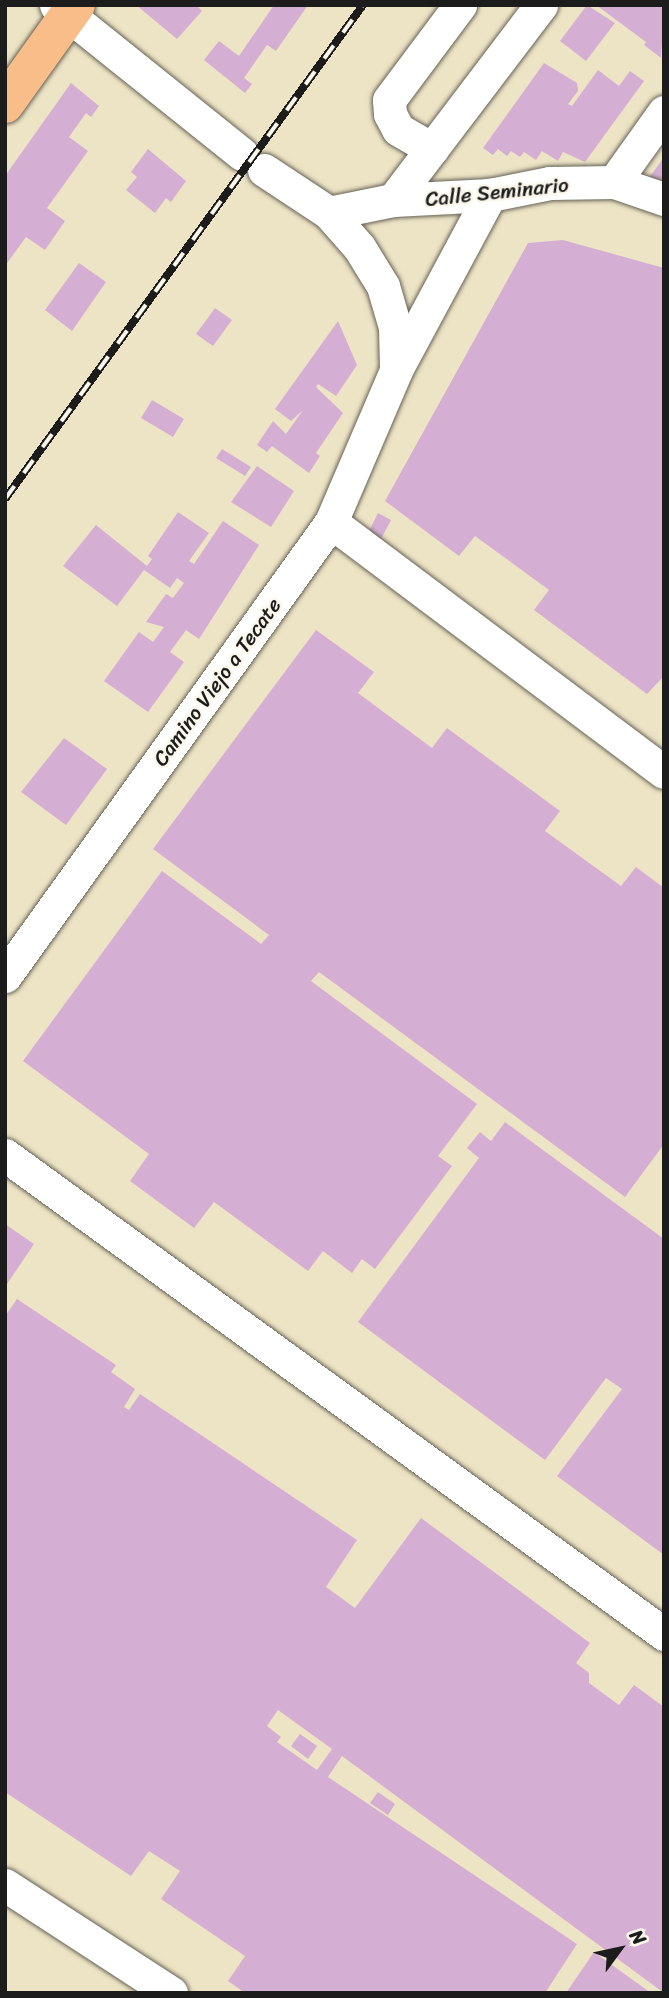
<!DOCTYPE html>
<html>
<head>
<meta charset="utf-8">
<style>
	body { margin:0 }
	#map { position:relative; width:669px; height:1998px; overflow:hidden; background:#ede4c5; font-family:Sriracha,sans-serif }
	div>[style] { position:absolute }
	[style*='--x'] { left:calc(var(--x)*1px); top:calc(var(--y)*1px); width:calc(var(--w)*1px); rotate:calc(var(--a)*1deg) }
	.building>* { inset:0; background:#d5afd3 }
	.roads { filter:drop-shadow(0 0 2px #656257) drop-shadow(0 0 2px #656257) }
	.minor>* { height:33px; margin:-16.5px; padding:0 16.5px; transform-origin:16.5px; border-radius:16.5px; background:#fff }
	.major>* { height:38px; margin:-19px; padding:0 19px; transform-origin:19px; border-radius:19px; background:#f8bd88 }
	.rail>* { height:8px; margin-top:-4px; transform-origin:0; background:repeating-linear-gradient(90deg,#fbf7ec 0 16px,#1c1c1c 0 32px); box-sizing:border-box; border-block:2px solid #1c1c1c }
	span { translate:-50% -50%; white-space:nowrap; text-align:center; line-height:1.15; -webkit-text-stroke:5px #fbf7ec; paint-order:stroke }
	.street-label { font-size:21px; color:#1c1c1c }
	.frame { position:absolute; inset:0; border:7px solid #1c1c1c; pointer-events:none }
	.north { position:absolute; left:585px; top:1914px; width:70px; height:70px; -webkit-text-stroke:5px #fbf7ec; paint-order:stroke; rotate:57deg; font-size:19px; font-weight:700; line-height:28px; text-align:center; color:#1c1c1c }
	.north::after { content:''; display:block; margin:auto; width:24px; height:32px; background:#1c1c1c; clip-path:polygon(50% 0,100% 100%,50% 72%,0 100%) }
</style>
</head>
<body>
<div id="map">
	<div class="building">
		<i style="clip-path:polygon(136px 5px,196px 5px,202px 11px,177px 39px)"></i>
		<i style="clip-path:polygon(274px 5px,308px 5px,276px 51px,267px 45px,244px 78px,252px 84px,245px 93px,204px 60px,219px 41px,239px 56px)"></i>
		<i style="clip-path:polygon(587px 5px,615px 23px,586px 61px,560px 41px)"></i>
		<i style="clip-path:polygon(596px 5px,664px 5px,661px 58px,644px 45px,646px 42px)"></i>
		<i style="clip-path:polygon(544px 63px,577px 83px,578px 91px,568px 104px,572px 106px,598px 70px,619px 86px,630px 71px,644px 81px,585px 162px,563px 152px,558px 161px,542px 151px,536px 160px,524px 152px,520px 157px,511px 151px,507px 156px,498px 149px,493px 155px,483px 148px)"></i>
		<i style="clip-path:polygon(71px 83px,99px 106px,91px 117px,86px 113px,69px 137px,88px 151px,47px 208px,65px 221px,45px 250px,26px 237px,5px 266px,5px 176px)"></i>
		<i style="clip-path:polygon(148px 149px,186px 181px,171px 202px,166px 198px,155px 213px,126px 190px,137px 177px,131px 172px)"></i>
		<i style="clip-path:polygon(664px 157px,664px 186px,649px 178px)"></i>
		<i style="clip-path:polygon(563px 240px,664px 268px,664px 676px,647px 694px,534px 610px,549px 590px,475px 536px,459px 556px,385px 501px,528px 243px)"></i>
		<i style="clip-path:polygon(79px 263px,106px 282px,72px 331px,45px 310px)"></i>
		<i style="clip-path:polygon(215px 308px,232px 320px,213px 346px,196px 334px)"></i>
		<i style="clip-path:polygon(338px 321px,357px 365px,336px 396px,318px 384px,316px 387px,343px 413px,316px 453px,320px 456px,309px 473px,272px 446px,267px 452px,257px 445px,273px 421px,286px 434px,303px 410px,291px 421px,275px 409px)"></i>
		<i style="clip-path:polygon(152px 400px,184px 419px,173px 437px,141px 418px)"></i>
		<i style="clip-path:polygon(222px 449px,251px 467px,245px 476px,216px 458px)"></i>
		<i style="clip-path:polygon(257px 466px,294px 491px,271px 527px,231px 502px)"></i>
		<i style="clip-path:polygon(178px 512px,209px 533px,189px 561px,194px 564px,223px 521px,259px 545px,199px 639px,186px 630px,170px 652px,184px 662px,148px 712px,104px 681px,139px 632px,153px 642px,164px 627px,146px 622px,166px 594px,173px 598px,184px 583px,177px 578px,170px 588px,144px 570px,117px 606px,63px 566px,96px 525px,147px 566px,152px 559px,148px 556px)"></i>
		<i style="clip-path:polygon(378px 513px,391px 520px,380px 541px,367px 535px)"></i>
		<i style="clip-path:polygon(316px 630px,374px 672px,358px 693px,432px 748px,447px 728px,560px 811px,545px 831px,621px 886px,636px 867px,664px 888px,664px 1144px,625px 1197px,319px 972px,311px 981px,477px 1104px,438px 1156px,452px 1166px,375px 1269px,362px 1259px,352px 1273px,323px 1251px,308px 1271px,214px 1202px,194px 1228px,130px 1181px,149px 1154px,23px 1061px,162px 871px,261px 944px,269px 935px,153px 849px)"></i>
		<i style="clip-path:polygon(64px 738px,107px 769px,66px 825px,21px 792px)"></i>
		<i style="clip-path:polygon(505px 1122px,664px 1239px,664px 1555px,557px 1476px,622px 1389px,606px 1378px,545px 1460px,358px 1322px,479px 1158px,467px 1148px,480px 1132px,491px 1141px)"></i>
		<i style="clip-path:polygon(5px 1224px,34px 1244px,5px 1287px)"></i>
		<i style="clip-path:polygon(evenodd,17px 1299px,116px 1365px,111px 1372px,135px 1389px,124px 1407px,129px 1410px,140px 1394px,357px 1540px,326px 1587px,355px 1608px,421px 1518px,590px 1643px,576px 1663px,589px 1673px,589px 1683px,619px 1705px,634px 1685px,664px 1707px,664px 1993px,342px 1756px,328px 1777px,577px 1944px,545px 1993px,245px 1993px,228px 1981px,245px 1956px,161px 1899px,180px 1871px,149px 1851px,131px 1876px,5px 1792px,5px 1316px,17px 1299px,278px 1710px,332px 1749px,317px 1770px,277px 1742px,281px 1737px,267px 1726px,278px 1710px)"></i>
		<i style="clip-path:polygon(300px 1734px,317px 1746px,308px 1759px,291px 1746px)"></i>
		<i style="clip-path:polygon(378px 1792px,395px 1804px,388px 1815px,370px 1803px)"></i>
		<i style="clip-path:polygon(594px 1952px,651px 1993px,566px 1993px)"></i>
	</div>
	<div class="roads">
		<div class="minor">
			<i style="--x:56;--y:5;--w:238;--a:38.7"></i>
			<i style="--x:432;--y:149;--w:39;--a:-150"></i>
			<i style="--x:398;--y:129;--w:17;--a:-118"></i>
			<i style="--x:390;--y:114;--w:14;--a:-94"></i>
			<i style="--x:389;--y:100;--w:119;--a:-53.2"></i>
			<i style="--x:264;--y:170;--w:78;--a:33.5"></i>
			<i style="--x:329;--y:213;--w:45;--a:48.6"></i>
			<i style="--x:359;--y:247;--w:46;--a:58.4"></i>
			<i style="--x:383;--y:286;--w:43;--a:73.7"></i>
			<i style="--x:395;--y:327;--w:40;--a:88.6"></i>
			<i style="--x:614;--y:182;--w:86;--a:-54.5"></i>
			<i style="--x:393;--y:200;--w:245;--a:-52.8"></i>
			<i style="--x:329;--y:213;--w:65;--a:-11.5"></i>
			<i style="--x:393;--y:200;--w:97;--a:-3"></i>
			<i style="--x:490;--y:195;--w:61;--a:-11.3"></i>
			<i style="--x:550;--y:183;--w:64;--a:-0.9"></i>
			<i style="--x:614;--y:182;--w:53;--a:18.8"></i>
			<i style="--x:331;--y:522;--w:416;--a:36.9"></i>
			<i style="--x:5;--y:976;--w:559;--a:-54.32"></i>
			<i style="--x:331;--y:522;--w:165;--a:-66.8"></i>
			<i style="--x:396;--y:370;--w:199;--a:-61.8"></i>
			<i style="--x:5;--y:1155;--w:815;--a:36.01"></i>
			<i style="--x:5;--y:1885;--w:198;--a:33"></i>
		</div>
		<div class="major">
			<i style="--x:5;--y:104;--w:122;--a:-54.4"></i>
		</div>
	</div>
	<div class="rail">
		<i style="--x:5;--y:499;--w:610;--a:-54.07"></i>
	</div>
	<div class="street-label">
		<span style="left:497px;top:192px;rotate:-6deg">Calle Seminario</span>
		<span style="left:217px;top:682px;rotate:-54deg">Camino Viejo a Tecate</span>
	</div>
	<div class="frame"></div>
	<div class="north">N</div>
</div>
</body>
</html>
